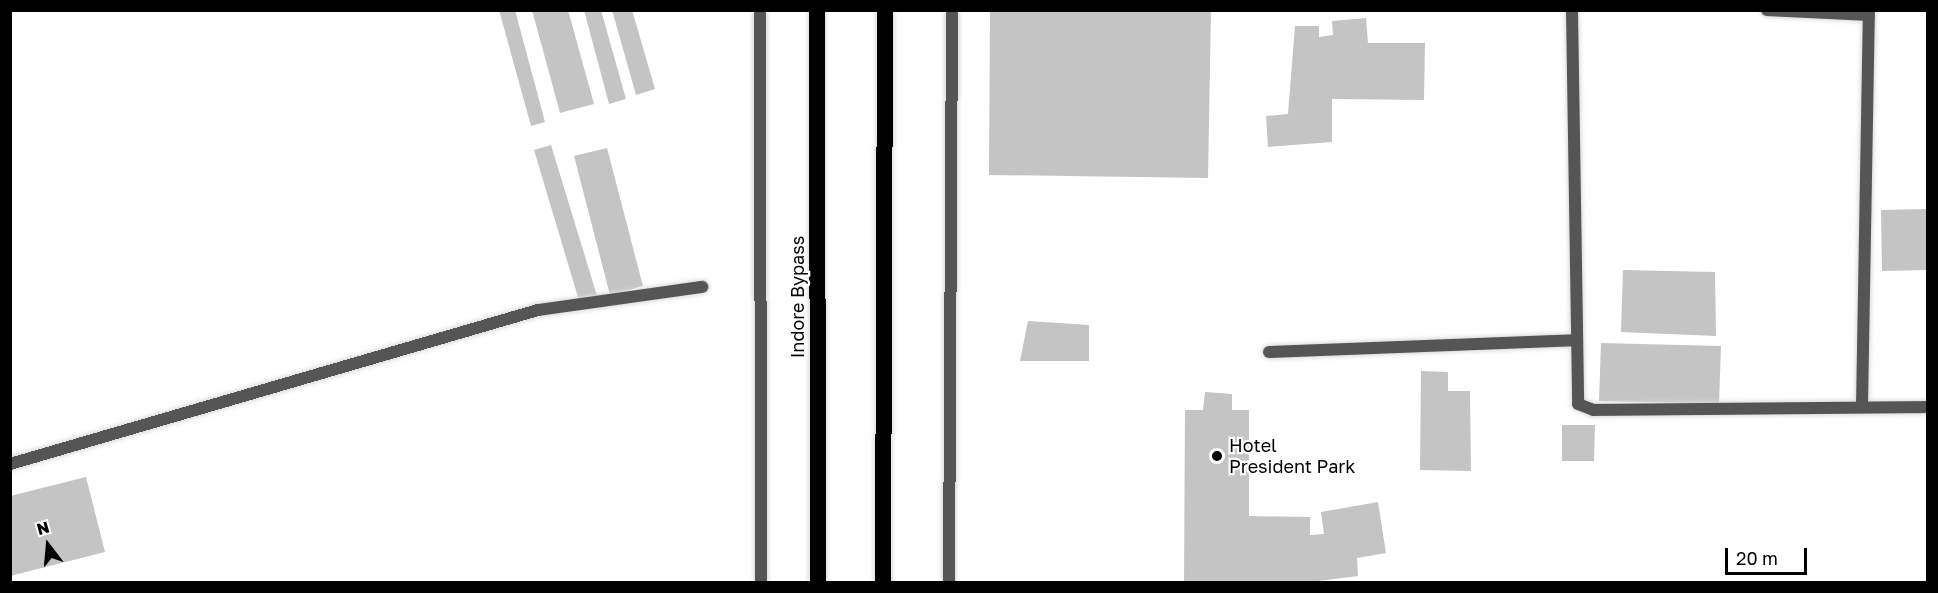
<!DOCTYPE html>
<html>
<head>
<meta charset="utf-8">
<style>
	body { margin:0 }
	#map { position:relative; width:1938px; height:593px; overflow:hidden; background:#fff; font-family:"Golos Text",sans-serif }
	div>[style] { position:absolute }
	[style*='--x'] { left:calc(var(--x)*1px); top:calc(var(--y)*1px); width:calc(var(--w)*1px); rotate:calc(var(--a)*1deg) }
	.building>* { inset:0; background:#c4c4c4 }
	.roads { filter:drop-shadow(0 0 2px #dbdbdb) drop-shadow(0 0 2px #dbdbdb) }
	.service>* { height:12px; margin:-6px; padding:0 6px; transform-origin:6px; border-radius:6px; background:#555 }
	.minor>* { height:12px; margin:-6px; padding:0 6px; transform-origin:6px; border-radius:6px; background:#555 }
	.tertiary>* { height:12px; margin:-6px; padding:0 6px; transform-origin:6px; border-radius:6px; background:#555 }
	.trunk>* { height:16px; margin:-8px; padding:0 8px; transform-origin:8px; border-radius:8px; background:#000 }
	.dots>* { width:16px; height:16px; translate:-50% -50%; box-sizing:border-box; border:3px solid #fff; border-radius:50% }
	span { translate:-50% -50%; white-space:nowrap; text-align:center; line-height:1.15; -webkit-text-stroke:4.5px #fff; paint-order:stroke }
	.street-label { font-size:18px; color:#000 }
	.poi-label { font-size:18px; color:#000 }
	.left { translate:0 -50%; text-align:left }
	.frame { position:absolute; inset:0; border:12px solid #000; pointer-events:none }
	.north { position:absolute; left:18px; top:515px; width:60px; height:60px; -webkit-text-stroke:4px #fff; paint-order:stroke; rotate:344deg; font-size:16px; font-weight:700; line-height:24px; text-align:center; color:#000 }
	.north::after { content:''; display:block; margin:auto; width:21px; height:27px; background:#000; clip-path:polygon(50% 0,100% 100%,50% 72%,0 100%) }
	.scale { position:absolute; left:1725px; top:548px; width:82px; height:27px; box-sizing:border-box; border:3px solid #000; border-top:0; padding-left:8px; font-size:18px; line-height:21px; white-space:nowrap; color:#000; -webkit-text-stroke:4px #fff; paint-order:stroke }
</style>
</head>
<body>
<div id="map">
	<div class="building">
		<i style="clip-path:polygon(499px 10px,515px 10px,545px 122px,531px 126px)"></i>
		<i style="clip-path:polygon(532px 10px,568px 10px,594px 104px,560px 113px)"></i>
		<i style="clip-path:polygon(584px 10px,601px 10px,626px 99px,609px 104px)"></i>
		<i style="clip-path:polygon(612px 10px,632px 10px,655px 89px,636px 95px)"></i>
		<i style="clip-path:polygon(990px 10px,1211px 10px,1208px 178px,989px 175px)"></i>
		<i style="clip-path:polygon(1366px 18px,1368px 43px,1425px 43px,1424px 100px,1332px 99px,1332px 142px,1268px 147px,1266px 116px,1288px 114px,1295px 26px,1319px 26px,1319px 37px,1333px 35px,1332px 21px)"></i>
		<i style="clip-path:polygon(551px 145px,598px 299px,580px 304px,534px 150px)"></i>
		<i style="clip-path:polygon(607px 148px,643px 286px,610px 295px,574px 156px)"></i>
		<i style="clip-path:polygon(1928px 209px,1928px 270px,1882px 271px,1881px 210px)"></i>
		<i style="clip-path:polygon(1623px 270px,1715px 272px,1716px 336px,1621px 332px)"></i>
		<i style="clip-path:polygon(1028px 321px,1089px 325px,1089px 361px,1020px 361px)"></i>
		<i style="clip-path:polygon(1601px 343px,1721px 346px,1719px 404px,1599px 401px)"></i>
		<i style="clip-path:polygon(1421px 371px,1448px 372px,1448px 391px,1470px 391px,1471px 471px,1420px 470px)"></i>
		<i style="clip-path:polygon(1205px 392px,1232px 394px,1232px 410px,1249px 410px,1249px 516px,1310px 517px,1310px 535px,1324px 534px,1321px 512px,1378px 502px,1386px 553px,1357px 558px,1358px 576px,1310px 582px,1184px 582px,1185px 410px,1203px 410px)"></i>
		<i style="clip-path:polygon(1562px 425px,1595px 425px,1594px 461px,1562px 461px)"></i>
		<i style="clip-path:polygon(86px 477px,105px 552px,10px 576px,10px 496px)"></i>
	</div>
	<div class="roads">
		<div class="service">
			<i style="--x:1269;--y:352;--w:306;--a:-2.2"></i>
			<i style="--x:10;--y:464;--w:550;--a:-16.26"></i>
			<i style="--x:538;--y:310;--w:166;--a:-8"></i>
		</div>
		<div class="minor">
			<i style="--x:1572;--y:10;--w:394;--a:89.1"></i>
			<i style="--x:1578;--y:404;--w:17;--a:21"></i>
			<i style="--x:1594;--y:410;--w:334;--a:-0.5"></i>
			<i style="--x:1767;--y:10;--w:102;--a:2.8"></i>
			<i style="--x:1862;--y:406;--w:396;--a:-89"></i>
		</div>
		<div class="tertiary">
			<i style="--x:760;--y:10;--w:572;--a:89.9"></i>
			<i style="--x:949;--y:582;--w:572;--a:-89.7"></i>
		</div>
		<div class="trunk">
			<i style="--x:817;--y:10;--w:572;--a:89.9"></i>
			<i style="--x:883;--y:582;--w:572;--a:-89.8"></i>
		</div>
	</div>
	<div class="dots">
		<i style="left:1217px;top:456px;background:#000"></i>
	</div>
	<div class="street-label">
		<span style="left:797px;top:297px;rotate:-90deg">Indore Bypass</span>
	</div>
	<div class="poi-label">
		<span class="left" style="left:1229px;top:456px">Hotel<br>President Park</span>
	</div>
	<div class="frame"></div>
	<div class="north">N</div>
	<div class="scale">20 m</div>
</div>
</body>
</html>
